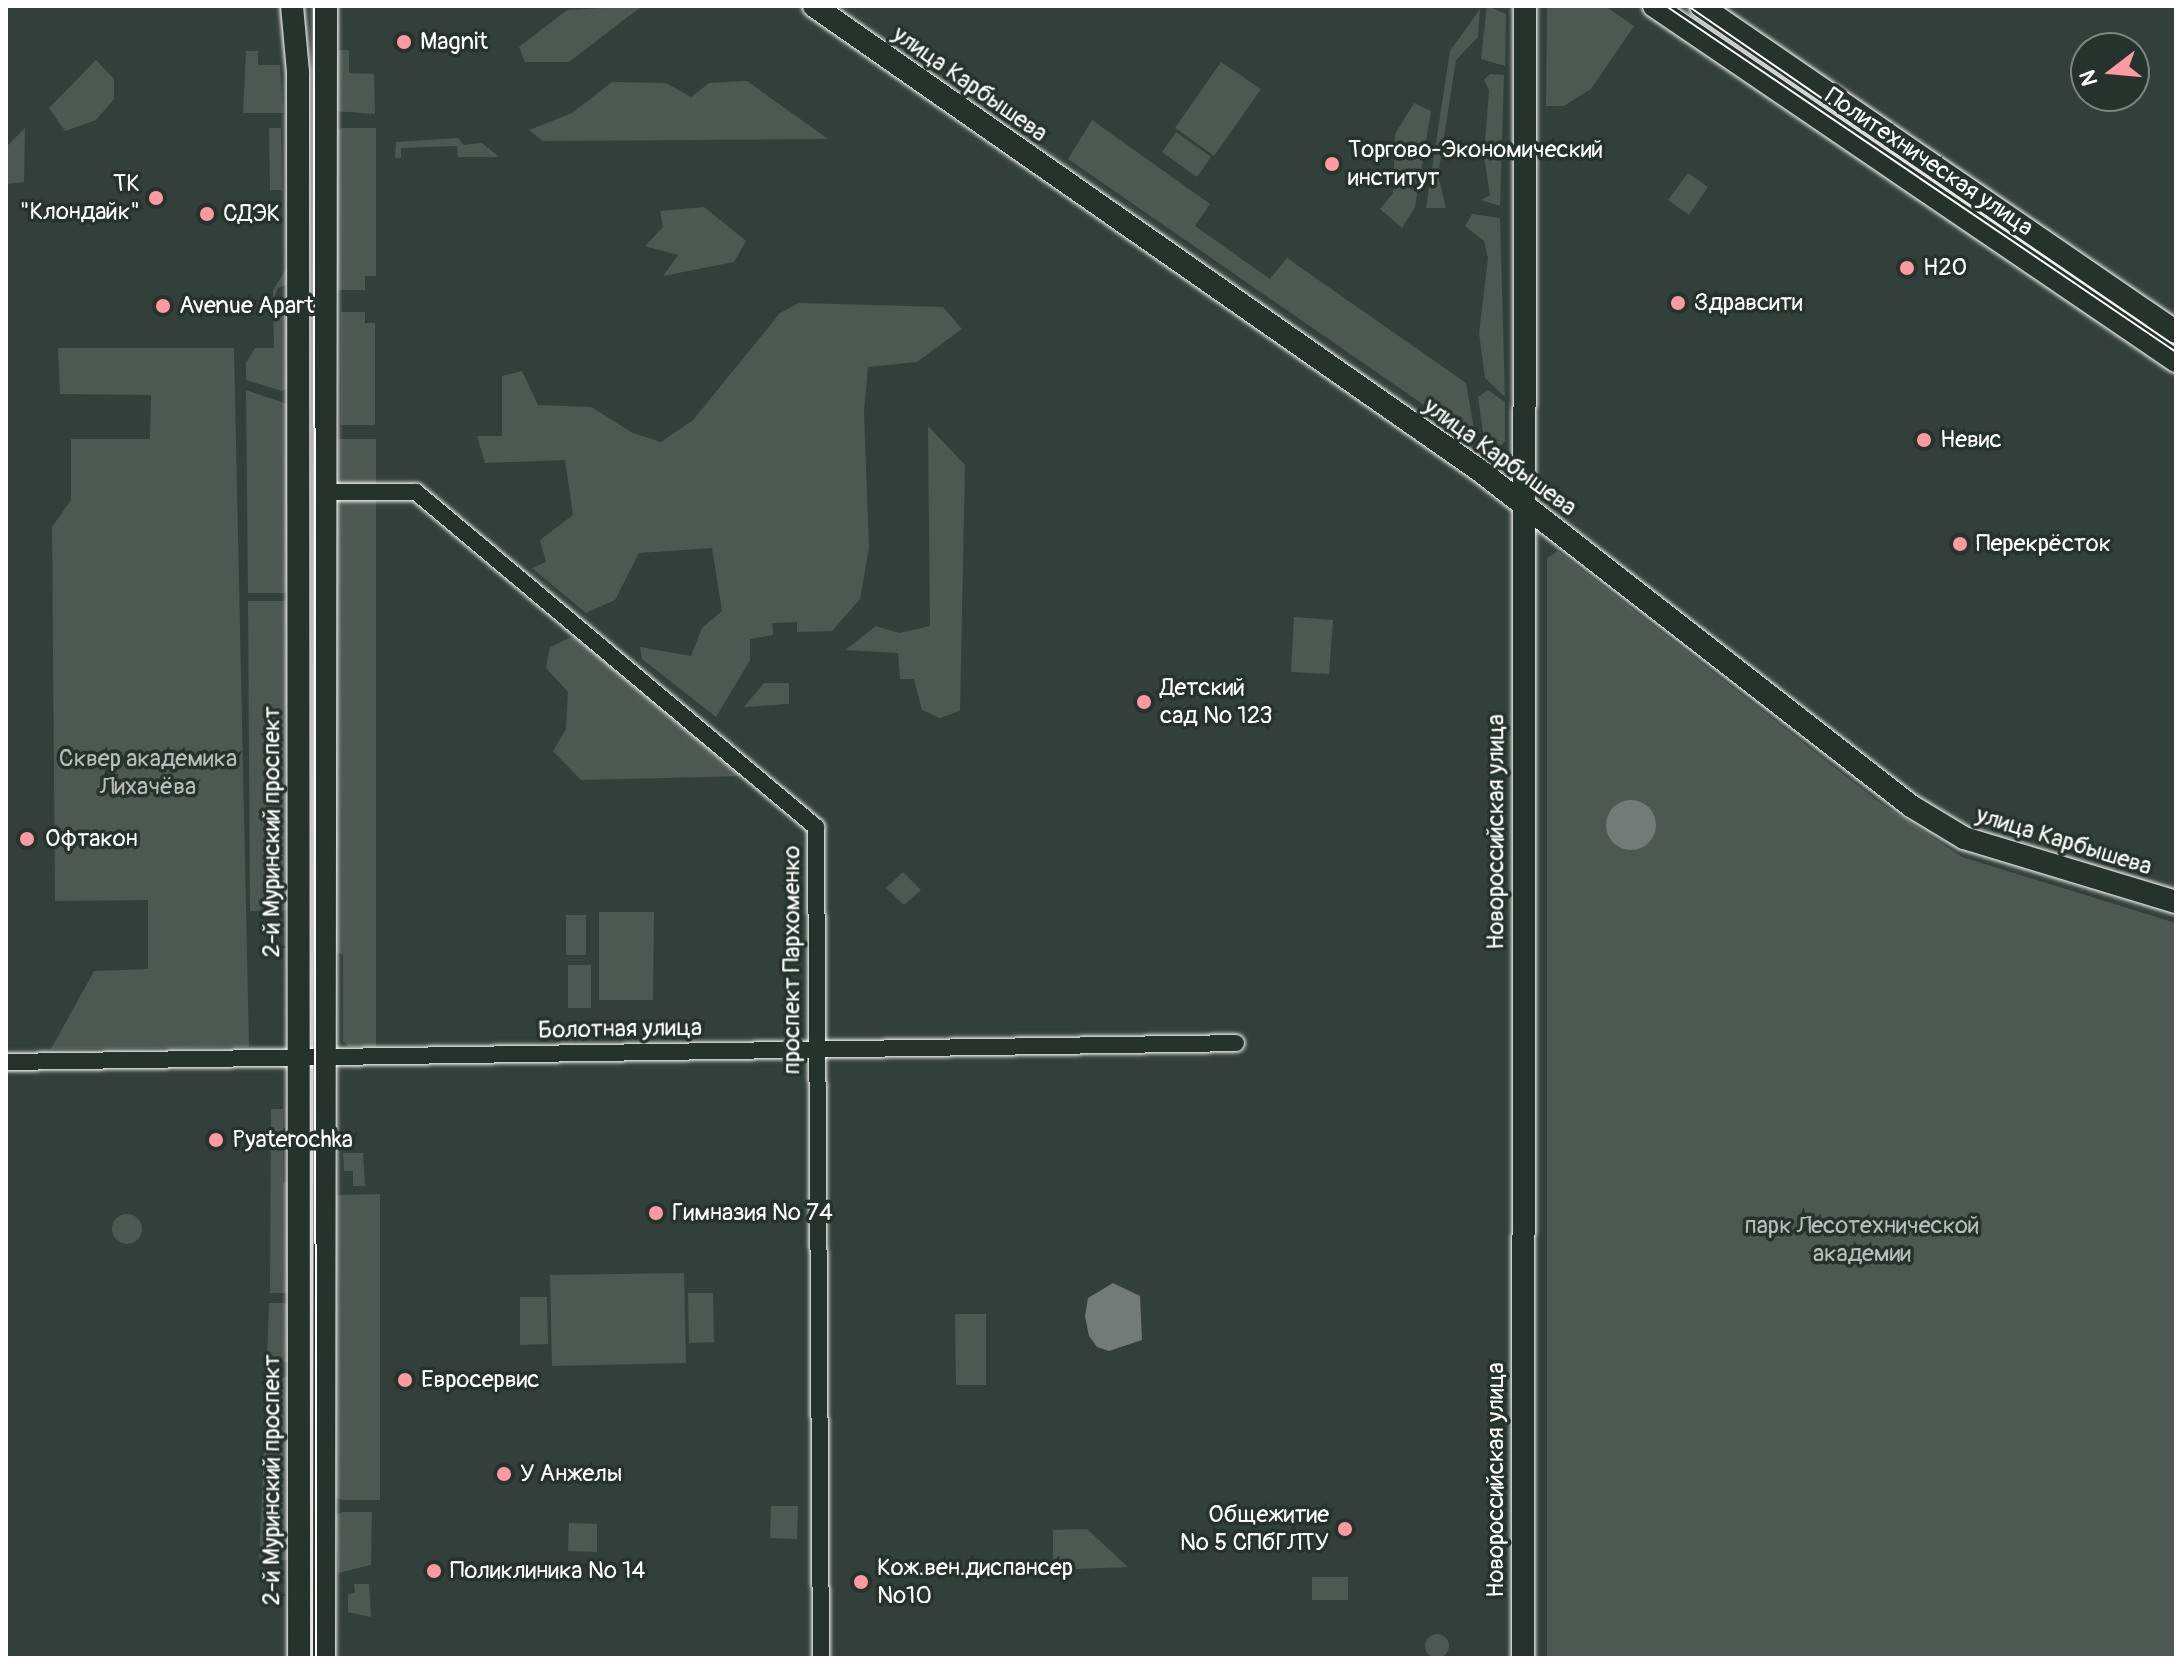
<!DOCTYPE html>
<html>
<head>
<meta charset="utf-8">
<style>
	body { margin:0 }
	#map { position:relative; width:2182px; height:1664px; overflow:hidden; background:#333f3a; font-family:Pangolin,sans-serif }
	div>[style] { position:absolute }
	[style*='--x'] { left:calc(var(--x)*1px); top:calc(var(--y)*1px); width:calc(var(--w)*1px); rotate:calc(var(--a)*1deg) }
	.green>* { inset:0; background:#4d5853 }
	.round { border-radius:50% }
	.water>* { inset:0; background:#737b78 }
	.roads { filter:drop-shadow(0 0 2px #fff) drop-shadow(0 0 2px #fff) }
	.street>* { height:16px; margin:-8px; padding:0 8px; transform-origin:8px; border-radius:8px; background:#26332d }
	.secondary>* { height:22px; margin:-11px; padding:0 11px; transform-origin:11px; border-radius:11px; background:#26332d }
	.tram>* { height:2px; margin:-1px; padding:0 1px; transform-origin:1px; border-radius:1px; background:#fff }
	.dots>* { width:22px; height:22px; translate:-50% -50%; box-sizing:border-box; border:4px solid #26332d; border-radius:50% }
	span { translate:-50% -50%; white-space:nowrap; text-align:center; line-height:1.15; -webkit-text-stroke:7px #26332d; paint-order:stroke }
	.poi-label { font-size:24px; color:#fff }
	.left { translate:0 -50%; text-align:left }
	.right { translate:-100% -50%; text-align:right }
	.street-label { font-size:24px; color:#fff }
	.park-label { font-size:24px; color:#b8bcba }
	.frame { position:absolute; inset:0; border:8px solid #fff; pointer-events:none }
	.north { position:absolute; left:2070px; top:32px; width:80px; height:80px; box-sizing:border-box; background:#26332d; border:2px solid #7d8581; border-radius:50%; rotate:254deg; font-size:22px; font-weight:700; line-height:32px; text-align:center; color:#fff }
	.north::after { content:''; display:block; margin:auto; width:28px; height:36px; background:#ff9aa2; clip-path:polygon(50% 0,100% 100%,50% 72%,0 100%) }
</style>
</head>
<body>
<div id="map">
	<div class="green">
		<i style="clip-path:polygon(642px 6px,569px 62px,525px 62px,519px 47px,567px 10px)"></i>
		<i style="clip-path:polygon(1487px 6px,1506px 14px,1505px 66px,1481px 59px)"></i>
		<i style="clip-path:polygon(1547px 6px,1605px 6px,1634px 26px,1591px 89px,1564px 106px,1546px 106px)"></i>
		<i style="clip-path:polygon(1480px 9px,1478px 37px,1456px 60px,1438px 175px,1446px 208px,1426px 208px,1450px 51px)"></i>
		<i style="clip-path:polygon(338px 50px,349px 50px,349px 73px,374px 74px,375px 114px,335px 111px)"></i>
		<i style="clip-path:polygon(246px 51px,258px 51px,258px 65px,280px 65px,283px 113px,243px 113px)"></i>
		<i style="clip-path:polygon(96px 60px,114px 79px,114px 99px,96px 120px,65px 131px,49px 108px)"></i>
		<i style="clip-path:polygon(1221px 62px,1261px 89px,1214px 156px,1175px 128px)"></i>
		<i style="clip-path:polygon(1490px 74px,1504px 75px,1500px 206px,1481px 200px,1490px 195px,1484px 156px,1489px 90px,1484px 80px)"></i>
		<i style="clip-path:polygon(747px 81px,828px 139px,543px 141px,529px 130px,572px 113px,612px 82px,666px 83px,691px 97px,709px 83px)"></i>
		<i style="clip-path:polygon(1414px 103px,1431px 111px,1415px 207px,1402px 228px,1380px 209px,1393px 193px,1395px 134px)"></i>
		<i style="clip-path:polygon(1092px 120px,1210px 204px,1195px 226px,1270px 279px,1287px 258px,1466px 383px,1476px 441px,1068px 159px)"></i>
		<i style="clip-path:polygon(25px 128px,24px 182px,6px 184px,6px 147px)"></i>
		<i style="clip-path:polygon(269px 128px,281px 128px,282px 190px,270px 190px)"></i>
		<i style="clip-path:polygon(342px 128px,376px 128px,376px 276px,365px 276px,365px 290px,335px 290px,335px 130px)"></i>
		<i style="clip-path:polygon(1176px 132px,1211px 157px,1197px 177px,1162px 152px)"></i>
		<i style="clip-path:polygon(458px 138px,464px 145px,482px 143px,499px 157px,458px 157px,457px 146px,401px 148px,401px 158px,395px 158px,396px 142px)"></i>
		<i style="clip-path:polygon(1688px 173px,1708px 187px,1689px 215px,1668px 200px)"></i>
		<i style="clip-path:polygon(704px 207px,746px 241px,734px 262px,663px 276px,678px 255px,645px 246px,663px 227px,660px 211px)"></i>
		<i style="clip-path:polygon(1472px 214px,1500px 218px,1505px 397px,1485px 378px,1479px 333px,1488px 258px,1484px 241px,1465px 226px)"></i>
		<i style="clip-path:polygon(288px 266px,288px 284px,278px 288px,274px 299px,288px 313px,289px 388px,282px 391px,246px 380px,246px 363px,255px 348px,274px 348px,273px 290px)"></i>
		<i style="clip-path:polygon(799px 303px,943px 307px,962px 329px,917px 362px,868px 367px,864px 412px,869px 548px,860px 599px,832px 631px,797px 632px,797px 622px,772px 623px,773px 635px,750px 639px,750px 660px,716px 717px,642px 659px,640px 647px,691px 656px,702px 628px,722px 611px,712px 548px,639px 553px,615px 600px,586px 613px,532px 568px,546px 562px,540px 540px,573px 515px,565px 460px,485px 463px,477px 436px,502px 436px,502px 376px,522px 371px,538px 405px,591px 407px,633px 433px,661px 442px,693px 420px,780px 313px)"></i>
		<i style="clip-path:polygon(341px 312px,365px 312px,365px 323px,375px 323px,375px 425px,341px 425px)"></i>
		<i style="clip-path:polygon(58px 348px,234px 348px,249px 1047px,51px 1049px,94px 971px,148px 969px,148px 900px,55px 901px,52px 527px,71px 500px,71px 439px,150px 439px,151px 395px,60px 394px)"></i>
		<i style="clip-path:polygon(246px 390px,290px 405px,290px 593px,248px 593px)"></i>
		<i style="clip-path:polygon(1488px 390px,1505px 402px,1505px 441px,1496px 451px,1485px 446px,1478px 397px)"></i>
		<i style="clip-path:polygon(928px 426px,965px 465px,960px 711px,940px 718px,922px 710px,914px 679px,900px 679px,898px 653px,845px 650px,876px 626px,899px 633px,930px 626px)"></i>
		<i style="clip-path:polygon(335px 439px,376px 439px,376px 485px,335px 485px)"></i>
		<i style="clip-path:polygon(335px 498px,376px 498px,376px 1047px,349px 1047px,343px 1041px,343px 954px,336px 953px)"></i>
		<i style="clip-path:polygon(1558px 551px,1876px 800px,1962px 857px,2176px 923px,2176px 1658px,1547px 1658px,1547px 558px)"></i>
		<i style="clip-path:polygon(248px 601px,289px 601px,290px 910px,250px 911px)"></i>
		<i style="clip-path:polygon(1294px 617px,1333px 620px,1329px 674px,1291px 672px)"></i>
		<i style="clip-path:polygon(576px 635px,747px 776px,581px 780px,553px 751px,566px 729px,568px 692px,546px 668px,550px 647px)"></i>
		<i style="clip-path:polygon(764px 683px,789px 683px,789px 704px,744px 707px)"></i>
		<i style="clip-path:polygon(903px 872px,921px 890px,904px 905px,886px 888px)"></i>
		<i style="clip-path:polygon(599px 912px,654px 912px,653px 1000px,599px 1000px)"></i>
		<i style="clip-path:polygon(566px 915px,586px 915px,586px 955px,566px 955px)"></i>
		<i style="clip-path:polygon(568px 965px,591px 965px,591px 1008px,568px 1008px)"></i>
		<i style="clip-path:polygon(271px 1109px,283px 1109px,283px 1182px,290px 1182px,290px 1293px,270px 1293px)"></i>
		<i style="clip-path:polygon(343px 1153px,363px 1153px,365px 1186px,353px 1186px,353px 1171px,344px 1171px)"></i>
		<i style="clip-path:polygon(380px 1194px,380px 1500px,344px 1500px,336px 1498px,336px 1195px)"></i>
		<i class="round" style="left:112px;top:1214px;width:30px;height:30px"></i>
		<i style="clip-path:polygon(684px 1273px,686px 1363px,552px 1366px,550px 1275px)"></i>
		<i style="clip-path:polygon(688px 1293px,713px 1293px,714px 1342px,689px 1343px)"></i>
		<i style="clip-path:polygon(520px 1297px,547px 1297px,548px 1344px,520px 1345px)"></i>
		<i style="clip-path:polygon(269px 1303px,290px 1303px,291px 1362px,267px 1363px)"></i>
		<i style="clip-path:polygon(955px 1314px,986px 1314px,986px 1385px,956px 1385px)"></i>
		<i style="clip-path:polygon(291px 1377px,291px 1560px,259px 1561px,267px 1378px)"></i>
		<i style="clip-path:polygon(771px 1506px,798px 1506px,797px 1539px,770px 1538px)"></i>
		<i style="clip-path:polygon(343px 1512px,372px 1512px,371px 1565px,338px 1573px,336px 1515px)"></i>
		<i style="clip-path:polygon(569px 1523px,597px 1524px,597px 1552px,568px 1551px)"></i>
		<i style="clip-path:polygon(1087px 1529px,1128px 1567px,1053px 1570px,1053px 1530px)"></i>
		<i style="clip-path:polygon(1312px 1577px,1348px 1577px,1348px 1600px,1312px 1600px)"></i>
		<i style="clip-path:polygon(354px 1584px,369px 1584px,371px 1617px,348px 1612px,348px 1594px,355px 1593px)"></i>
		<i class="round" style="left:1425px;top:1634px;width:24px;height:24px"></i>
	</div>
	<div class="water">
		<i class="round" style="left:1606px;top:800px;width:50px;height:50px"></i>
		<i style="clip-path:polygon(1113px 1283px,1140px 1296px,1142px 1340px,1109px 1351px,1097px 1347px,1089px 1336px,1085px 1316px,1088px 1298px)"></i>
	</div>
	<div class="roads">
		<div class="street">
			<i style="--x:324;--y:492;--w:92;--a:0"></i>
			<i style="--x:416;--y:492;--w:522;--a:39.95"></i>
			<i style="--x:816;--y:827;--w:831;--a:89.66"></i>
			<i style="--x:6;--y:1062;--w:1230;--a:-0.88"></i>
		</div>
		<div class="secondary">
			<i style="--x:292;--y:6;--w:66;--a:84.8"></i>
			<i style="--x:298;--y:72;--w:1586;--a:89.96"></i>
			<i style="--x:814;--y:6;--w:811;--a:34.91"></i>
			<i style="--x:1479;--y:470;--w:547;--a:37.87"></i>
			<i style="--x:1911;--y:806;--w:62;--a:31.1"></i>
			<i style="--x:1964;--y:838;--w:221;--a:16.8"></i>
			<i style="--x:1654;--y:6;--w:631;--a:34.22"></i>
			<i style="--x:1701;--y:6;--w:576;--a:34.46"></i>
			<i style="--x:324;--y:1658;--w:1652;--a:-89.93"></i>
			<i style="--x:1523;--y:1658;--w:1652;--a:-89.93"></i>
		</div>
	</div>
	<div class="tram">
		<i style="--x:314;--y:6;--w:1652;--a:89.93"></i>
		<i style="--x:1666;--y:6;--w:616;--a:34.15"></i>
		<i style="--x:1688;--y:6;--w:176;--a:34.6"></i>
	</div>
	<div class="dots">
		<i style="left:404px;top:42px;background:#ff9aa2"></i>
		<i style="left:1332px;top:164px;background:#ff9aa2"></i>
		<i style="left:156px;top:198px;background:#ff9aa2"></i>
		<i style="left:207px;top:214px;background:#ff9aa2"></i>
		<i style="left:1907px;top:268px;background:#ff9aa2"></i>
		<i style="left:1678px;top:303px;background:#ff9aa2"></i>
		<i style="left:163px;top:306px;background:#ff9aa2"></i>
		<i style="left:1924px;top:440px;background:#ff9aa2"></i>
		<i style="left:1960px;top:544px;background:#ff9aa2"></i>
		<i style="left:1144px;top:702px;background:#ff9aa2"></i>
		<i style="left:27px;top:839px;background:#ff9aa2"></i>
		<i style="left:216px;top:1140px;background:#ff9aa2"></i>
		<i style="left:656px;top:1213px;background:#ff9aa2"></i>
		<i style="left:405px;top:1380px;background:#ff9aa2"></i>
		<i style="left:504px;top:1474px;background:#ff9aa2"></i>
		<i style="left:1345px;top:1529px;background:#ff9aa2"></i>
		<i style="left:434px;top:1571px;background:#ff9aa2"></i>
		<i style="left:861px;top:1582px;background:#ff9aa2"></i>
	</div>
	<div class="poi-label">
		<span class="left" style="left:420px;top:42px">Magnit</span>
		<span class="left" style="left:1348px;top:164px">Торгово-Экономический<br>институт</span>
		<span class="right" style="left:140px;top:198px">ТК<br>"Клондайк"</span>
		<span class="left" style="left:223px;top:214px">СДЭК</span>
		<span class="left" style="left:1923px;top:268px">H2O</span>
		<span class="left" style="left:1694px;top:303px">Здравсити</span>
		<span class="left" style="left:179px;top:306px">Avenue Apart</span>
		<span class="left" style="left:1940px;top:440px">Невис</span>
		<span class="left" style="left:1976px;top:544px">Перекрёсток</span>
		<span class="left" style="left:1160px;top:702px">Детский<br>сад № 123</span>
		<span class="left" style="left:45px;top:839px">Офтакон</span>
		<span class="left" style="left:232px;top:1140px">Pyaterochka</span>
		<span class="left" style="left:672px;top:1213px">Гимназия № 74</span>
		<span class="left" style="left:421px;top:1380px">Евросервис</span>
		<span class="left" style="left:520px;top:1474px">У Анжелы</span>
		<span class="right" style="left:1329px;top:1529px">Общежитие<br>№ 5 СПбГЛТУ</span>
		<span class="left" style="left:877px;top:1582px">Кож.вен.диспансер<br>№10</span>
		<span class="left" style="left:450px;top:1571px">Поликлиника № 14</span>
	</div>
	<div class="street-label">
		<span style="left:970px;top:84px;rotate:35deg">улица Карбышева</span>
		<span style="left:1929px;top:162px;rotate:34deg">Политехническая улица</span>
		<span style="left:1500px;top:457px;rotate:36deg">улица Карбышева</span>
		<span style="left:272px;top:832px;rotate:-90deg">2-й Муринский проспект</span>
		<span style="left:1496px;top:832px;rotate:-90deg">Новороссийская улица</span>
		<span style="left:2064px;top:841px;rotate:17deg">улица Карбышева</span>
		<span style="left:792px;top:960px;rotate:-90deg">проспект Пархоменко</span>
		<span style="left:620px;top:1029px;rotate:-1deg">Болотная улица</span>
		<span style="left:272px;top:1480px;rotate:-90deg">2-й Муринский проспект</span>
		<span style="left:1496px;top:1480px;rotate:-90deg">Новороссийская улица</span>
	</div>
	<div class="park-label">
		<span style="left:148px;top:773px">Сквер академика<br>Лихачёва</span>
		<span style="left:1862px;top:1240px">парк Лесотехнической<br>академии</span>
	</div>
	<div class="frame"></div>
	<div class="north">N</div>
</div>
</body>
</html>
